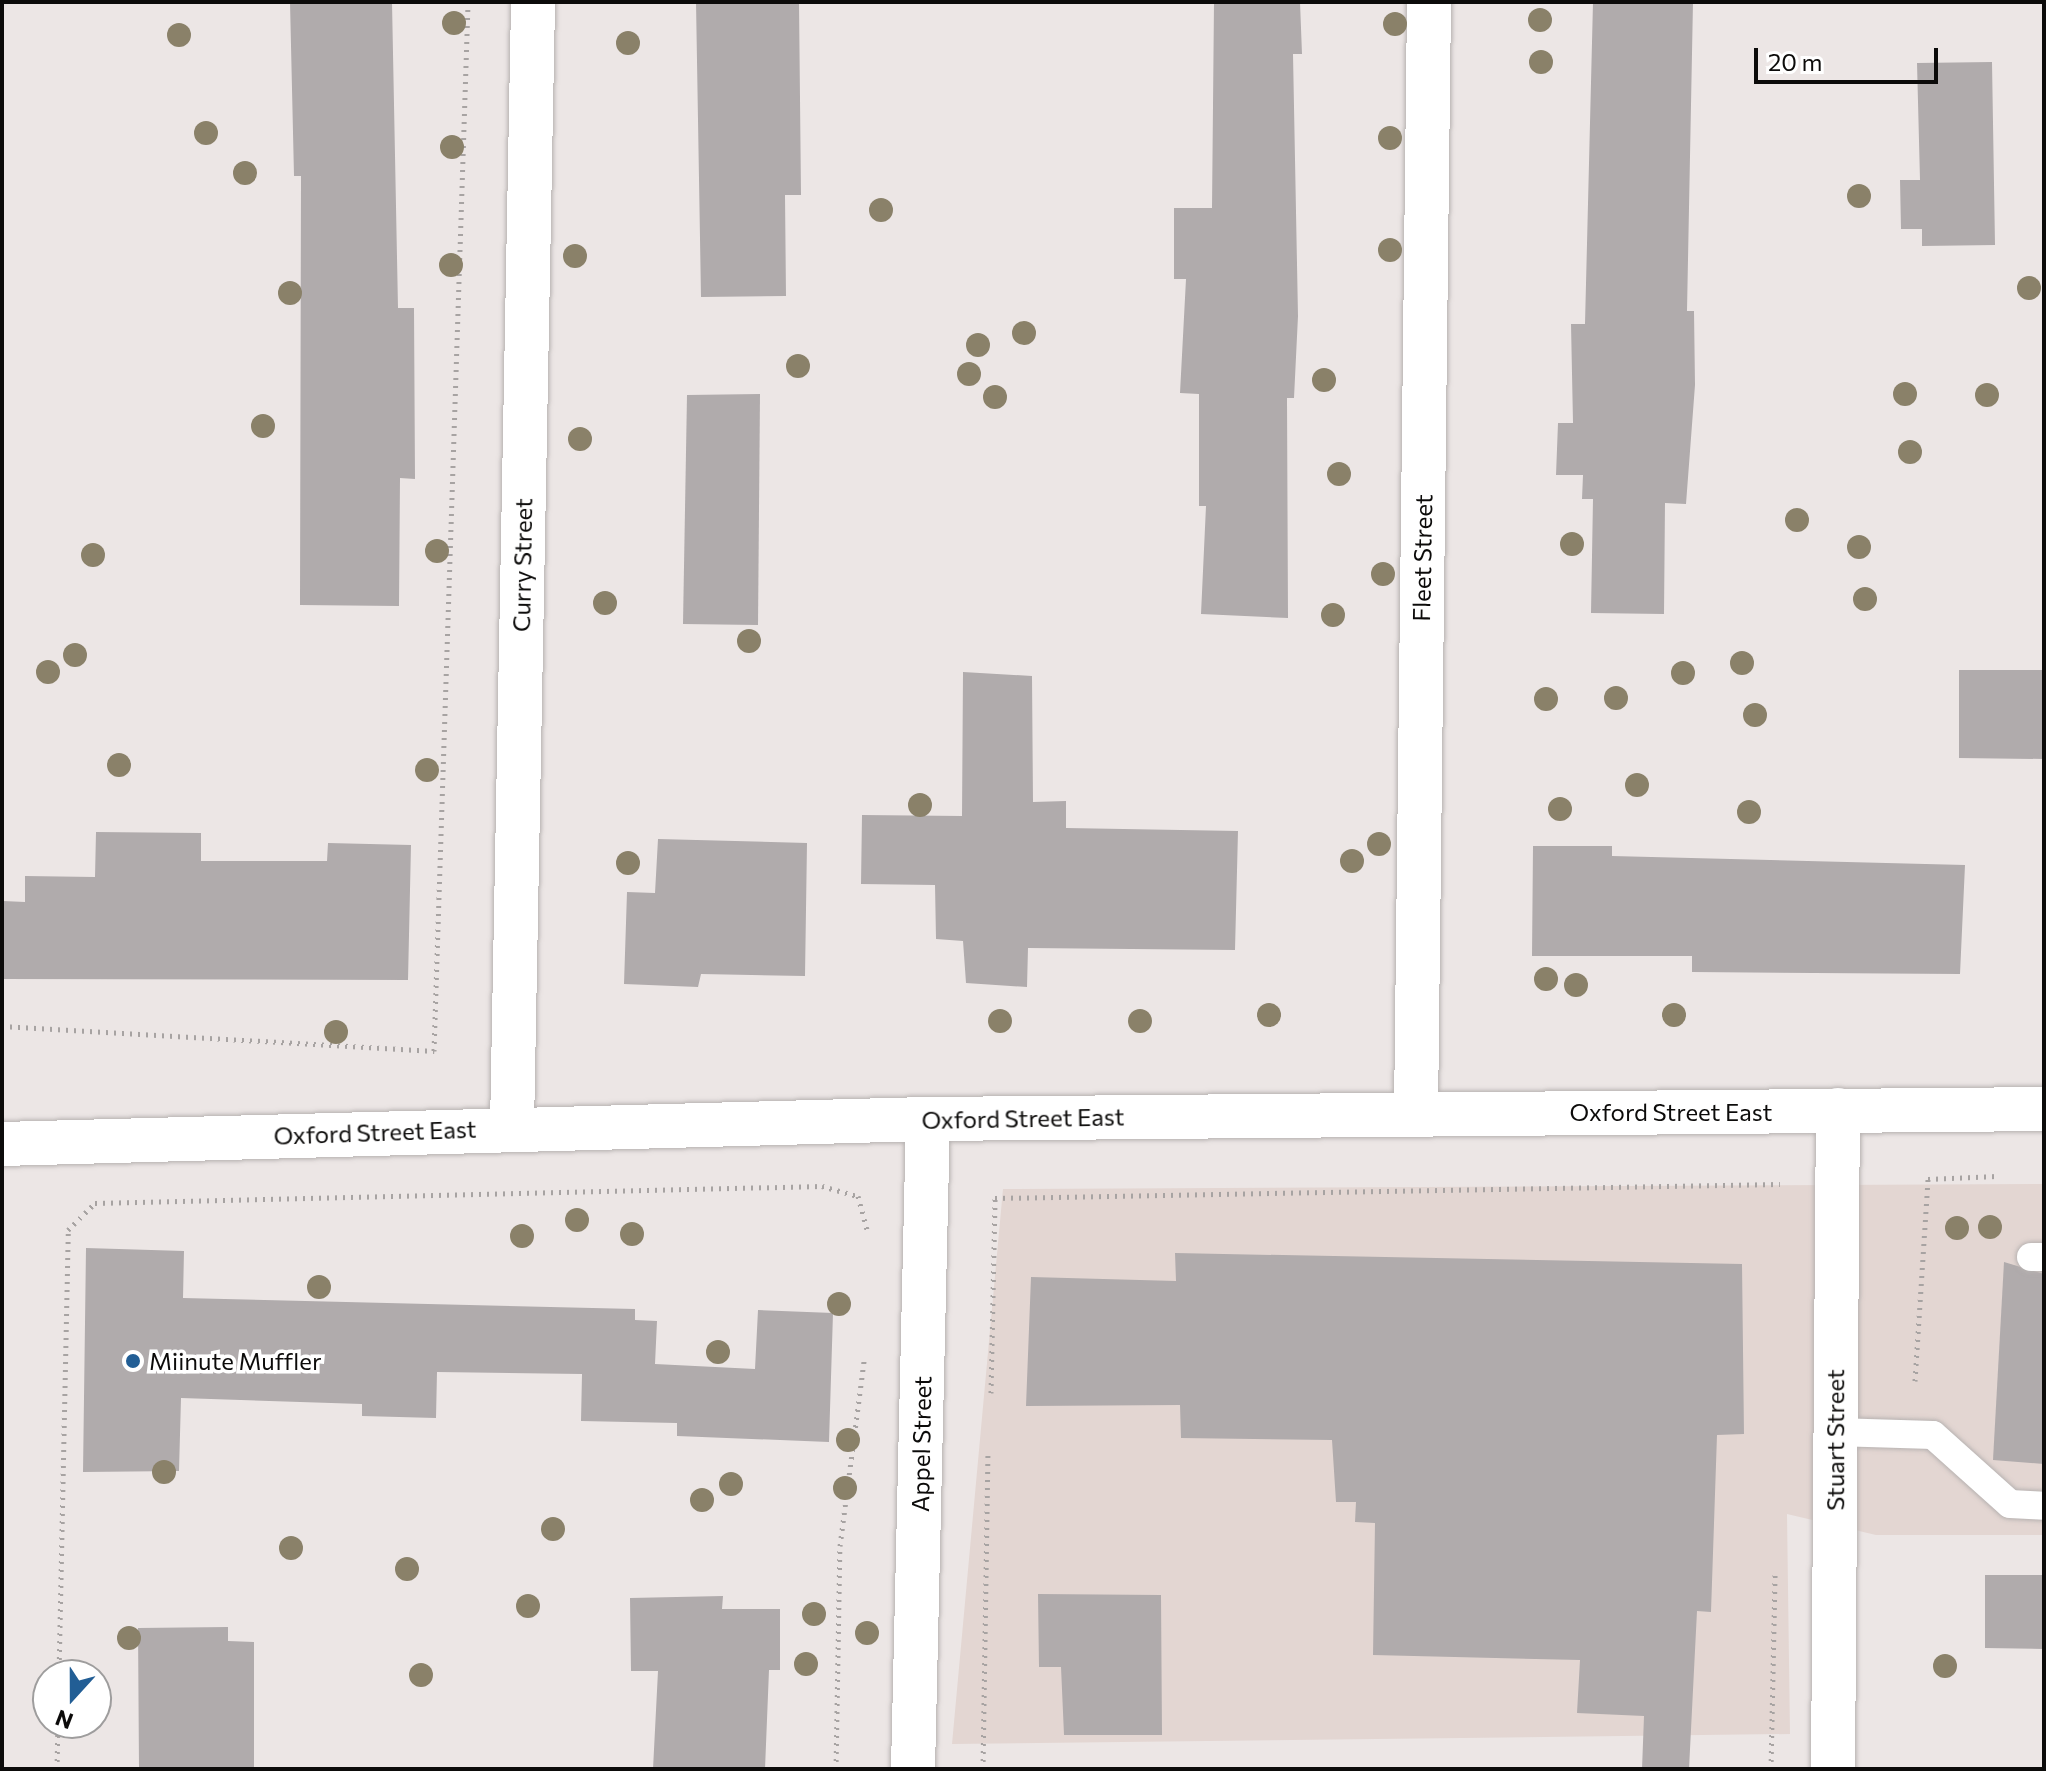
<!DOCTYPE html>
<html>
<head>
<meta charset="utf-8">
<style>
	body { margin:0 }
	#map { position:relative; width:2046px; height:1771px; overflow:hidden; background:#ece6e5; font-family:Commissioner,sans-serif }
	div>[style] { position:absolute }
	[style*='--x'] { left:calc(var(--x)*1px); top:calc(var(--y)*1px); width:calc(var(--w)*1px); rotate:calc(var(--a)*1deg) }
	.built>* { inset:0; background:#e3d6d2 }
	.building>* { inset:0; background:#b0abac }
	.path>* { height:5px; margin-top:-2.5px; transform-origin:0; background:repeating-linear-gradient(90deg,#a7a3a2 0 2px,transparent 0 8px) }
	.roads { filter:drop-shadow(0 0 2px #b7b2b1) drop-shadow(0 0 2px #b7b2b1) }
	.lane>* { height:28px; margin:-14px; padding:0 14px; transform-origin:14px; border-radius:14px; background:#fff }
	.street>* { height:44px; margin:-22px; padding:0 22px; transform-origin:22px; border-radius:22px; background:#fff }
	.secondary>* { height:44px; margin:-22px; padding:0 22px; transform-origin:22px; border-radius:22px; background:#fff }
	.trees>* { width:24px; height:24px; margin:-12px; border-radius:50%; background:#8a8169 }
	.dots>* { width:22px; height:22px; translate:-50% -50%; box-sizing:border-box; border:4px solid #fff; border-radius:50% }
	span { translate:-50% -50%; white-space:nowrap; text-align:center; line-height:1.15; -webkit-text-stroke:7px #fff; paint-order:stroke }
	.street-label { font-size:24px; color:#0c0b0a }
	.poi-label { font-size:24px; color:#0c0b0a }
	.left { translate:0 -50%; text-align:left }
	.frame { position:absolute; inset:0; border:4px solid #0c0b0a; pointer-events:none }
	.north { position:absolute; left:32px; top:1659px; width:80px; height:80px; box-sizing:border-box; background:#fff; border:2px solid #9e9d9d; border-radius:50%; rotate:201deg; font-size:22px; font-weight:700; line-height:32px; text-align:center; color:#0c0b0a }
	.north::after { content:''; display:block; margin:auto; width:28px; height:36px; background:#225e95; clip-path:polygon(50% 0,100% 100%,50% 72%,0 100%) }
	.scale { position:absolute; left:1754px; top:48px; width:184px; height:36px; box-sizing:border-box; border:4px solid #0c0b0a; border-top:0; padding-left:10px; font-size:24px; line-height:28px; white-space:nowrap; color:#0c0b0a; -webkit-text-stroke:6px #fff; paint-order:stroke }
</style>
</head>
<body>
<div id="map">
	<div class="built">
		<i style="clip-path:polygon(2044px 1184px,2044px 1535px,1876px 1535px,1787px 1514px,1790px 1734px,952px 1744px,1003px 1189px)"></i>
	</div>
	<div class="building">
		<i style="clip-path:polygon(290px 2px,392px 2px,398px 308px,414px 308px,415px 479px,400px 478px,399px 606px,300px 605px,301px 176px,294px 176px)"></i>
		<i style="clip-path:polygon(696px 2px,799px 2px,801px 195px,785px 195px,786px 296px,701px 297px)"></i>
		<i style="clip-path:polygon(1214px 2px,1300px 2px,1302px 54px,1293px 54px,1298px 316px,1294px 398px,1287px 398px,1288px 618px,1201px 614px,1206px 506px,1199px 506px,1199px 394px,1180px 393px,1186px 279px,1174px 279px,1174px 208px,1212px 208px)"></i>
		<i style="clip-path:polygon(1593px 2px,1693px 2px,1687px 311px,1694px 311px,1695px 385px,1686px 504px,1665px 503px,1664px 614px,1591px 613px,1593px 499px,1582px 499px,1583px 475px,1556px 475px,1558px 423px,1573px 423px,1571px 324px,1585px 324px)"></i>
		<i style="clip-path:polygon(1992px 62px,1995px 245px,1922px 246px,1922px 229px,1901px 229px,1900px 180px,1920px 180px,1917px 63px)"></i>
		<i style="clip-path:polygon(760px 394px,758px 625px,683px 624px,687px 395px)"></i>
		<i style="clip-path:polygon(1959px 670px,2044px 670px,2044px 759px,1959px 758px)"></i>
		<i style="clip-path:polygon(963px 672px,1032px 676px,1033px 802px,1066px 801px,1066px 828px,1238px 831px,1235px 950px,1028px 948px,1027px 987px,966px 983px,963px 941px,936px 939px,935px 885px,861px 884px,862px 815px,962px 816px)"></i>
		<i style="clip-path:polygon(96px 832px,201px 833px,201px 861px,327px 861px,328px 843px,411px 845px,408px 980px,3px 979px,3px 901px,25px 902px,25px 876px,95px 877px)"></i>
		<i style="clip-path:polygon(658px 839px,807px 843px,805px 976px,701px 974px,698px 987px,624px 984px,627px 892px,655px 893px)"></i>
		<i style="clip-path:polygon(1533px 846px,1612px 846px,1612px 856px,1965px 865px,1960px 974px,1692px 972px,1692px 956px,1532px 956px)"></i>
		<i style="clip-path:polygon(86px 1248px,184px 1251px,183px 1298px,635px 1309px,635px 1320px,657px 1321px,655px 1364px,755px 1369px,758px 1310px,833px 1313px,829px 1442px,677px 1436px,677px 1423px,581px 1421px,582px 1374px,437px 1372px,436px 1418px,362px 1416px,362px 1404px,181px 1398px,179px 1471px,83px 1472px)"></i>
		<i style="clip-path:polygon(1175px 1253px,1742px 1264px,1744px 1434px,1717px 1435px,1711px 1612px,1697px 1611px,1689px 1769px,1642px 1769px,1644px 1716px,1577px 1713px,1580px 1660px,1373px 1655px,1375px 1523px,1355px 1522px,1356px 1502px,1336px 1502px,1332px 1440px,1181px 1438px,1180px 1405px,1026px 1406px,1031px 1277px,1176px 1281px)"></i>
		<i style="clip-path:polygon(2004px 1262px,2044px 1274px,2044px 1464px,1993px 1460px)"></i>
		<i style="clip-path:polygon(1985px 1575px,2044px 1575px,2044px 1649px,1985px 1648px)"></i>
		<i style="clip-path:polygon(1038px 1594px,1161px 1595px,1162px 1735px,1064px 1735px,1061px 1667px,1039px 1667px)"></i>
		<i style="clip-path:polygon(723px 1596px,722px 1609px,780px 1609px,780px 1670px,769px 1670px,765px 1769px,653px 1769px,658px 1671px,631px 1671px,630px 1598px)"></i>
		<i style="clip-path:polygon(228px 1627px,228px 1641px,254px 1642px,254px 1769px,139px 1769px,138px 1628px)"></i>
	</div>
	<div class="path">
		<i style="--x:2;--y:1026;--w:433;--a:3.3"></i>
		<i style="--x:434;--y:1051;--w:1050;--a:-88.14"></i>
		<i style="--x:1915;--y:1381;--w:202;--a:-86.3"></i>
		<i style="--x:1928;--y:1179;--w:69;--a:-2.5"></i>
		<i style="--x:991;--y:1393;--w:195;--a:-88.8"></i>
		<i style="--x:995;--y:1198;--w:785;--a:-1.02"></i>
		<i style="--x:59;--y:1675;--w:445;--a:-88.8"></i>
		<i style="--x:68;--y:1230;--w:38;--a:-45"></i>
		<i style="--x:95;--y:1203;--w:727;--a:-1.34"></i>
		<i style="--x:822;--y:1186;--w:37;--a:16"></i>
		<i style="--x:858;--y:1196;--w:39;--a:75"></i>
		<i style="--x:57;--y:1769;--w:46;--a:-88.8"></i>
		<i style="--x:836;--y:1769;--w:223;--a:-89"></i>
		<i style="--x:840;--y:1546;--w:188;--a:-82.6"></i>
		<i style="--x:983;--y:1769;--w:317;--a:-89.1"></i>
		<i style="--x:1771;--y:1769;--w:199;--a:-88.8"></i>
	</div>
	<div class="roads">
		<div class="lane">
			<i style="--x:2031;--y:1257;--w:13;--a:0"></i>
			<i style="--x:1835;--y:1432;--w:98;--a:1.8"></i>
			<i style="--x:1933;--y:1435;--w:103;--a:41.9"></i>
			<i style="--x:2010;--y:1504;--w:34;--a:3"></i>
		</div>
		<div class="street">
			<i style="--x:1416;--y:1114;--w:1112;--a:-89.33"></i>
			<i style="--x:512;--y:1128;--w:1126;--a:-88.93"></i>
			<i style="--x:913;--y:1769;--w:650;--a:-88.68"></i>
			<i style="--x:1833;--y:1769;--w:659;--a:-89.57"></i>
		</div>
		<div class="secondary">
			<i style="--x:2;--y:1144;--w:926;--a:-1.55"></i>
			<i style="--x:928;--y:1119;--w:1116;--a:-0.51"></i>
		</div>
	</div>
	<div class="trees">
		<i style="left:1540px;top:20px"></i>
		<i style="left:454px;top:23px"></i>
		<i style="left:1395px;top:24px"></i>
		<i style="left:179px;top:35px"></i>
		<i style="left:628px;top:43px"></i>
		<i style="left:1541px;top:62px"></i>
		<i style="left:206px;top:133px"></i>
		<i style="left:1390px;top:138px"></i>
		<i style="left:452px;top:147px"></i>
		<i style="left:245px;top:173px"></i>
		<i style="left:1859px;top:196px"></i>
		<i style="left:881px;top:210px"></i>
		<i style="left:1390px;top:250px"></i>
		<i style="left:575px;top:256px"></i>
		<i style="left:451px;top:265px"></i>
		<i style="left:2029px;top:288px"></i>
		<i style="left:290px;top:293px"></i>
		<i style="left:1024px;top:333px"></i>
		<i style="left:978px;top:345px"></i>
		<i style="left:798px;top:366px"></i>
		<i style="left:969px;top:374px"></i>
		<i style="left:1324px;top:380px"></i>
		<i style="left:1905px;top:394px"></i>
		<i style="left:1987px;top:395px"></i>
		<i style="left:995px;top:397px"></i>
		<i style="left:263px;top:426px"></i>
		<i style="left:580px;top:439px"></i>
		<i style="left:1910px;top:452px"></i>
		<i style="left:1339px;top:474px"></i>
		<i style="left:1797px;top:520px"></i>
		<i style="left:1572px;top:544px"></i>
		<i style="left:1859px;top:547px"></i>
		<i style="left:437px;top:551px"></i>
		<i style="left:93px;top:555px"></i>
		<i style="left:1383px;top:574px"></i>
		<i style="left:1865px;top:599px"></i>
		<i style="left:605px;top:603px"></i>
		<i style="left:1333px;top:615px"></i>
		<i style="left:749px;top:641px"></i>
		<i style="left:75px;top:655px"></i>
		<i style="left:1742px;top:663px"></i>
		<i style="left:48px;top:672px"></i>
		<i style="left:1683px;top:673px"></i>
		<i style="left:1616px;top:698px"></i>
		<i style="left:1546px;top:699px"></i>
		<i style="left:1755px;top:715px"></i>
		<i style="left:119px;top:765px"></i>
		<i style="left:427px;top:770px"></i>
		<i style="left:1637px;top:785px"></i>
		<i style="left:920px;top:805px"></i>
		<i style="left:1560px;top:809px"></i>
		<i style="left:1749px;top:812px"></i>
		<i style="left:1379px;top:844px"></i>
		<i style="left:1352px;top:861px"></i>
		<i style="left:628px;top:863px"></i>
		<i style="left:1546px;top:979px"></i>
		<i style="left:1576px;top:985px"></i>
		<i style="left:1269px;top:1015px"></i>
		<i style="left:1674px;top:1015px"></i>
		<i style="left:1000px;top:1021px"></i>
		<i style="left:1140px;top:1021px"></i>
		<i style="left:336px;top:1032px"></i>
		<i style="left:577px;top:1220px"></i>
		<i style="left:1990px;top:1227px"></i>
		<i style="left:1957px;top:1228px"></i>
		<i style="left:632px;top:1234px"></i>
		<i style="left:522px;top:1236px"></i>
		<i style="left:319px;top:1287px"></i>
		<i style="left:839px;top:1304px"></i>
		<i style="left:718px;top:1352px"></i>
		<i style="left:848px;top:1440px"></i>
		<i style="left:164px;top:1472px"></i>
		<i style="left:731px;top:1484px"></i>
		<i style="left:845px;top:1488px"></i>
		<i style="left:702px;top:1500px"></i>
		<i style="left:553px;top:1529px"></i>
		<i style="left:291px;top:1548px"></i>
		<i style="left:407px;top:1569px"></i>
		<i style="left:528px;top:1606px"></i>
		<i style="left:814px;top:1614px"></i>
		<i style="left:867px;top:1633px"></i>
		<i style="left:129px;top:1638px"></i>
		<i style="left:806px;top:1664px"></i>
		<i style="left:1945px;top:1666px"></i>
		<i style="left:421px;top:1675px"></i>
	</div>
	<div class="dots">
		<i style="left:133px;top:1361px;background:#225e95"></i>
	</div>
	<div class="street-label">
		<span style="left:1422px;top:558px;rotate:-89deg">Fleet Street</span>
		<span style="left:522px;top:565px;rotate:-89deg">Curry Street</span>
		<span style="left:1671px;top:1112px">Oxford Street East</span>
		<span style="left:1023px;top:1118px;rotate:-1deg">Oxford Street East</span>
		<span style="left:375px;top:1132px;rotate:-2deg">Oxford Street East</span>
		<span style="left:1835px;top:1440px;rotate:-90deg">Stuart Street</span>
		<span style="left:921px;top:1444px;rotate:-89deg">Appel Street</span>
	</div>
	<div class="poi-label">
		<span class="left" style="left:149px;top:1361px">Miinute Muffler</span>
	</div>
	<div class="frame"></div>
	<div class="north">N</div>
	<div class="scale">20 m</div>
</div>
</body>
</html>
